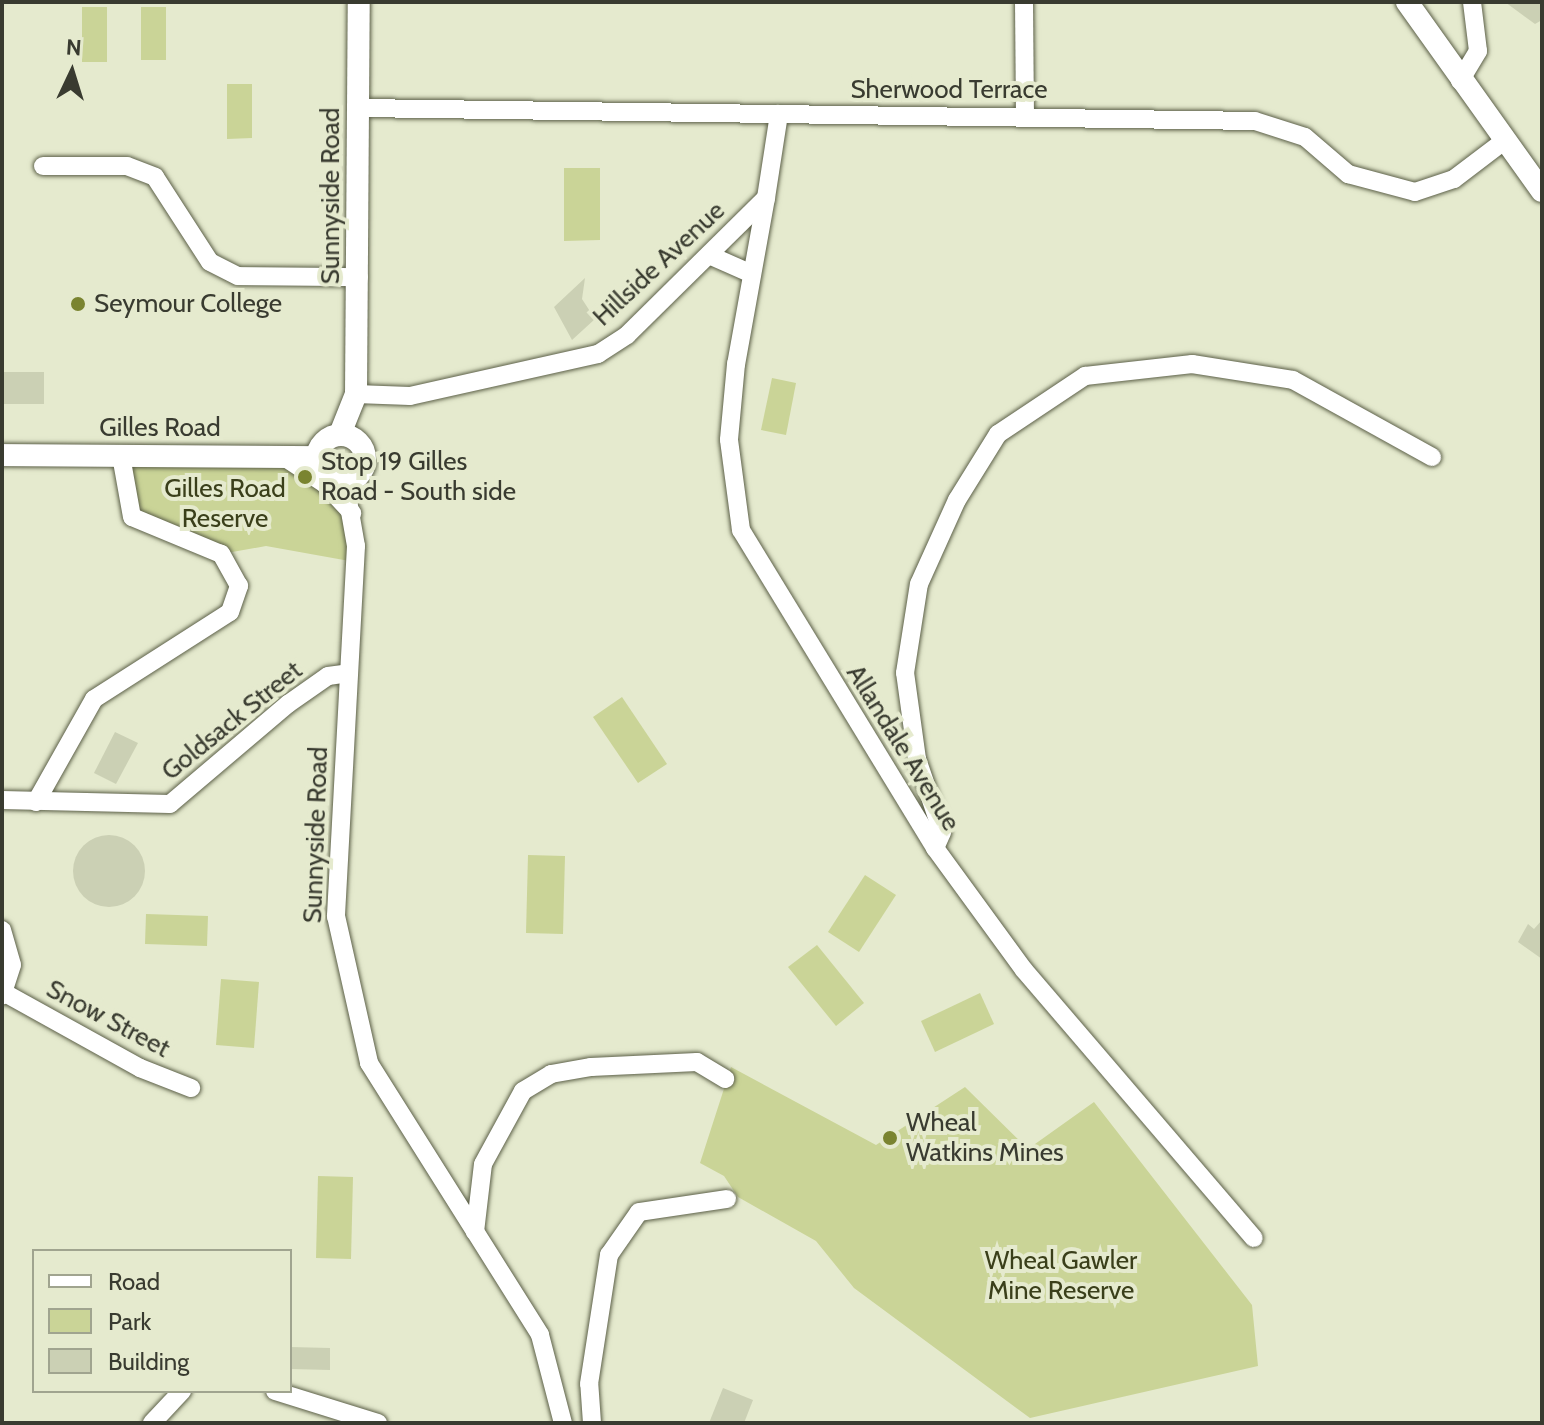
<!DOCTYPE html>
<html>
<head>
<meta charset="utf-8">
<style>
	body { margin:0 }
	#map { position:relative; width:1544px; height:1425px; overflow:hidden; background:#e5eace; font-family:Cabin,sans-serif }
	div>[style] { position:absolute }
	[style*='--x'] { left:calc(var(--x)*1px); top:calc(var(--y)*1px); width:calc(var(--w)*1px); rotate:calc(var(--a)*1deg) }
	.green>* { inset:0; background:#cad497 }
	.building>* { inset:0; background:#cbd0b4 }
	.round { border-radius:50% }
	.roads { filter:drop-shadow(0 0 2px #5c6048) drop-shadow(0 0 2px #5c6048) }
	.minor>* { height:18px; margin:-9px; padding:0 9px; transform-origin:9px; border-radius:9px; background:#fff }
	.tertiary>* { height:22px; margin:-11px; padding:0 11px; transform-origin:11px; border-radius:11px; background:#fff }
	.tertiary>.ring { margin:-11px; padding:0; box-sizing:content-box; background:none; border:22px solid #fff; border-radius:50% }
	.dots>* { width:22px; height:22px; translate:-50% -50%; box-sizing:border-box; border:4px solid #e5eace; border-radius:50% }
	span { translate:-50% -50%; white-space:nowrap; text-align:center; line-height:1.15; -webkit-text-stroke:8px #e5eace; paint-order:stroke }
	.street-label { font-size:26px; color:#393b30 }
	.poi-label { font-size:26px; color:#393b30 }
	.left { translate:0 -50%; text-align:left }
	.park-label { font-size:26px; color:#3a3f1a }
	.frame { position:absolute; inset:0; border:4px solid #393b30; pointer-events:none }
	.legend { position:absolute; left:32px; top:1249px; width:260px; height:144px; box-sizing:border-box; background:#e5eace; border:2px solid #a0a48f; margin:0; padding:10px 14px; list-style:none; font-size:24px; color:#393b30 }
	.legend li { display:flex; align-items:center; gap:16px; height:40px }
	.legend b { width:40px; border:2px solid #a0a48f }
	.north { position:absolute; left:32px; top:32px; width:80px; height:80px; -webkit-text-stroke:6px #e5eace; paint-order:stroke; rotate:4deg; font-size:22px; font-weight:700; line-height:32px; text-align:center; color:#393b30 }
	.north::after { content:''; display:block; margin:auto; width:28px; height:36px; background:#393b30; clip-path:polygon(50% 0,100% 100%,50% 72%,0 100%) }
</style>
</head>
<body>
<div id="map">
	<div class="green">
		<i style="clip-path:polygon(82px 7px,107px 7px,107px 62px,82px 62px)"></i>
		<i style="clip-path:polygon(141px 7px,166px 7px,166px 60px,141px 60px)"></i>
		<i style="clip-path:polygon(227px 84px,252px 84px,252px 138px,227px 139px)"></i>
		<i style="clip-path:polygon(564px 168px,600px 168px,600px 240px,564px 241px)"></i>
		<i style="clip-path:polygon(772px 378px,796px 383px,786px 435px,761px 430px)"></i>
		<i style="clip-path:polygon(121px 456px,318px 467px,337px 483px,355px 562px,266px 546px,221px 554px,132px 517px)"></i>
		<i style="clip-path:polygon(622px 697px,667px 764px,638px 783px,593px 717px)"></i>
		<i style="clip-path:polygon(528px 855px,565px 856px,563px 934px,526px 933px)"></i>
		<i style="clip-path:polygon(865px 875px,896px 895px,859px 952px,828px 932px)"></i>
		<i style="clip-path:polygon(146px 914px,208px 916px,207px 946px,145px 944px)"></i>
		<i style="clip-path:polygon(817px 945px,864px 1003px,836px 1026px,788px 967px)"></i>
		<i style="clip-path:polygon(221px 979px,259px 982px,254px 1048px,216px 1045px)"></i>
		<i style="clip-path:polygon(980px 993px,994px 1024px,935px 1052px,921px 1021px)"></i>
		<i style="clip-path:polygon(731px 1067px,876px 1145px,965px 1087px,1028px 1149px,1094px 1102px,1252px 1305px,1258px 1366px,1030px 1418px,854px 1288px,816px 1241px,738px 1197px,724px 1176px,700px 1163px)"></i>
		<i style="clip-path:polygon(318px 1176px,353px 1177px,351px 1259px,316px 1258px)"></i>
	</div>
	<div class="building">
		<i style="clip-path:polygon(1505px 2px,1542px 2px,1542px 20px,1535px 24px)"></i>
		<i style="clip-path:polygon(585px 278px,582px 299px,595px 319px,572px 340px,554px 307px)"></i>
		<i style="clip-path:polygon(2px 372px,44px 372px,44px 404px,2px 404px)"></i>
		<i style="clip-path:polygon(115px 732px,138px 743px,116px 784px,94px 773px)"></i>
		<i class="round" style="left:73px;top:835px;width:72px;height:72px"></i>
		<i style="clip-path:polygon(1542px 920px,1542px 959px,1518px 942px,1528px 924px,1534px 929px)"></i>
		<i style="clip-path:polygon(290px 1347px,330px 1348px,330px 1370px,290px 1369px)"></i>
		<i style="clip-path:polygon(723px 1388px,753px 1400px,744px 1423px,709px 1423px)"></i>
	</div>
	<div class="roads">
		<div class="minor">
			<i style="--x:1024;--y:2;--w:114;--a:89.5"></i>
			<i style="--x:1460;--y:81;--w:35;--a:-59"></i>
			<i style="--x:1478;--y:51;--w:49;--a:-97"></i>
			<i style="--x:360;--y:108;--w:895;--a:0.83"></i>
			<i style="--x:1255;--y:121;--w:52;--a:17.7"></i>
			<i style="--x:1305;--y:137;--w:57;--a:40.7"></i>
			<i style="--x:1348;--y:174;--w:69;--a:15"></i>
			<i style="--x:1415;--y:192;--w:41;--a:-18.4"></i>
			<i style="--x:1454;--y:179;--w:63;--a:-37.2"></i>
			<i style="--x:43;--y:166;--w:84;--a:0"></i>
			<i style="--x:127;--y:166;--w:30;--a:21"></i>
			<i style="--x:155;--y:177;--w:101;--a:57.1"></i>
			<i style="--x:210;--y:262;--w:31;--a:27"></i>
			<i style="--x:238;--y:276;--w:121;--a:0.5"></i>
			<i style="--x:766;--y:198;--w:169;--a:100.2"></i>
			<i style="--x:736;--y:364;--w:76;--a:95.3"></i>
			<i style="--x:729;--y:440;--w:91;--a:82.4"></i>
			<i style="--x:741;--y:530;--w:373;--a:58.6"></i>
			<i style="--x:935;--y:848;--w:151;--a:53.9"></i>
			<i style="--x:1024;--y:970;--w:353;--a:49.4"></i>
			<i style="--x:709;--y:255;--w:47;--a:23.8"></i>
			<i style="--x:356;--y:394;--w:54;--a:2.1"></i>
			<i style="--x:410;--y:396;--w:193;--a:-12.6"></i>
			<i style="--x:598;--y:354;--w:35;--a:-33"></i>
			<i style="--x:627;--y:335;--w:195;--a:-44.6"></i>
			<i style="--x:766;--y:198;--w:85;--a:-81.2"></i>
			<i style="--x:284;--y:457;--w:49;--a:33.4"></i>
			<i style="--x:325;--y:484;--w:40;--a:47"></i>
			<i style="--x:345;--y:483;--w:64;--a:80.1"></i>
			<i style="--x:356;--y:546;--w:371;--a:93.1"></i>
			<i style="--x:336;--y:916;--w:151;--a:77.3"></i>
			<i style="--x:369;--y:1063;--w:321;--a:57.8"></i>
			<i style="--x:540;--y:1335;--w:91;--a:75.4"></i>
			<i style="--x:2;--y:800;--w:168;--a:1.4"></i>
			<i style="--x:170;--y:804;--w:155;--a:-40.3"></i>
			<i style="--x:288;--y:704;--w:49;--a:-35"></i>
			<i style="--x:328;--y:676;--w:21;--a:-8"></i>
			<i style="--x:36;--y:802;--w:118;--a:-60.6"></i>
			<i style="--x:94;--y:699;--w:161;--a:-32.6"></i>
			<i style="--x:230;--y:612;--w:28;--a:-71"></i>
			<i style="--x:239;--y:586;--w:37;--a:-119"></i>
			<i style="--x:221;--y:554;--w:96;--a:-157.4"></i>
			<i style="--x:132;--y:517;--w:62;--a:-100.2"></i>
			<i style="--x:935;--y:848;--w:17;--a:-66"></i>
			<i style="--x:942;--y:832;--w:77;--a:-108.9"></i>
			<i style="--x:917;--y:759;--w:87;--a:-97.9"></i>
			<i style="--x:905;--y:673;--w:90;--a:-81.1"></i>
			<i style="--x:919;--y:584;--w:92;--a:-65.7"></i>
			<i style="--x:957;--y:500;--w:78;--a:-58.2"></i>
			<i style="--x:998;--y:434;--w:105;--a:-33.7"></i>
			<i style="--x:1085;--y:376;--w:108;--a:-6.4"></i>
			<i style="--x:1192;--y:364;--w:102;--a:9"></i>
			<i style="--x:1293;--y:380;--w:159;--a:29"></i>
			<i style="--x:2;--y:930;--w:36;--a:74"></i>
			<i style="--x:12;--y:965;--w:32;--a:108"></i>
			<i style="--x:3;--y:992;--w:157;--a:29"></i>
			<i style="--x:140;--y:1068;--w:55;--a:21.4"></i>
			<i style="--x:475;--y:1232;--w:68;--a:-83.3"></i>
			<i style="--x:483;--y:1164;--w:83;--a:-61.3"></i>
			<i style="--x:523;--y:1091;--w:33;--a:-31"></i>
			<i style="--x:551;--y:1074;--w:41;--a:-9.9"></i>
			<i style="--x:591;--y:1067;--w:106;--a:-2.7"></i>
			<i style="--x:697;--y:1062;--w:33;--a:31"></i>
			<i style="--x:275;--y:1391;--w:108;--a:17.3"></i>
			<i style="--x:152;--y:1423;--w:44;--a:-46.8"></i>
			<i style="--x:592;--y:1423;--w:39;--a:-94"></i>
			<i style="--x:589;--y:1384;--w:131;--a:-81.2"></i>
			<i style="--x:609;--y:1255;--w:52;--a:-55.1"></i>
			<i style="--x:639;--y:1212;--w:89;--a:-8.4"></i>
		</div>
		<div class="tertiary">
			<i style="--x:1407;--y:2;--w:232;--a:54.5"></i>
			<i style="--x:340;--y:434;--w:43;--a:-68.2"></i>
			<i style="--x:356;--y:394;--w:392;--a:-89.6"></i>
			<i class="ring" style="left:317px;top:435px;width:26px;height:26px"></i>
			<i style="--x:2;--y:455;--w:315;--a:0.4"></i>
		</div>
	</div>
	<div class="dots">
		<i style="left:78px;top:304px;background:#7a8430"></i>
		<i style="left:305px;top:477px;background:#7a8430"></i>
		<i style="left:890px;top:1138px;background:#7a8430"></i>
	</div>
	<div class="street-label">
		<span style="left:949px;top:90px">Sherwood Terrace</span>
		<span style="left:331px;top:196px;rotate:-90deg">Sunnyside Road</span>
		<span style="left:659px;top:264px;rotate:-43deg">Hillside Avenue</span>
		<span style="left:160px;top:428px">Gilles Road</span>
		<span style="left:232px;top:721px;rotate:-39deg">Goldsack Street</span>
		<span style="left:903px;top:748px;rotate:58deg">Allandale Avenue</span>
		<span style="left:316px;top:835px;rotate:-88deg">Sunnyside Road</span>
		<span style="left:108px;top:1019px;rotate:28deg">Snow Street</span>
	</div>
	<div class="poi-label">
		<span class="left" style="left:94px;top:304px">Seymour College</span>
		<span class="left" style="left:321px;top:477px">Stop 19 Gilles<br>Road - South side</span>
		<span class="left" style="left:906px;top:1138px">Wheal<br>Watkins Mines</span>
	</div>
	<div class="park-label">
		<span style="left:225px;top:504px">Gilles Road<br>Reserve</span>
		<span style="left:1061px;top:1276px">Wheal Gawler<br>Mine Reserve</span>
	</div>
	<div class="frame"></div>
	<ul class="legend">
	<li><b style="height:10px;background:#fff"></b>Road</li>
	<li><b style="height:22px;background:#cad497"></b>Park</li>
	<li><b style="height:22px;background:#cbd0b4"></b>Building</li>
	</ul>
	<div class="north">N</div>
</div>
</body>
</html>
